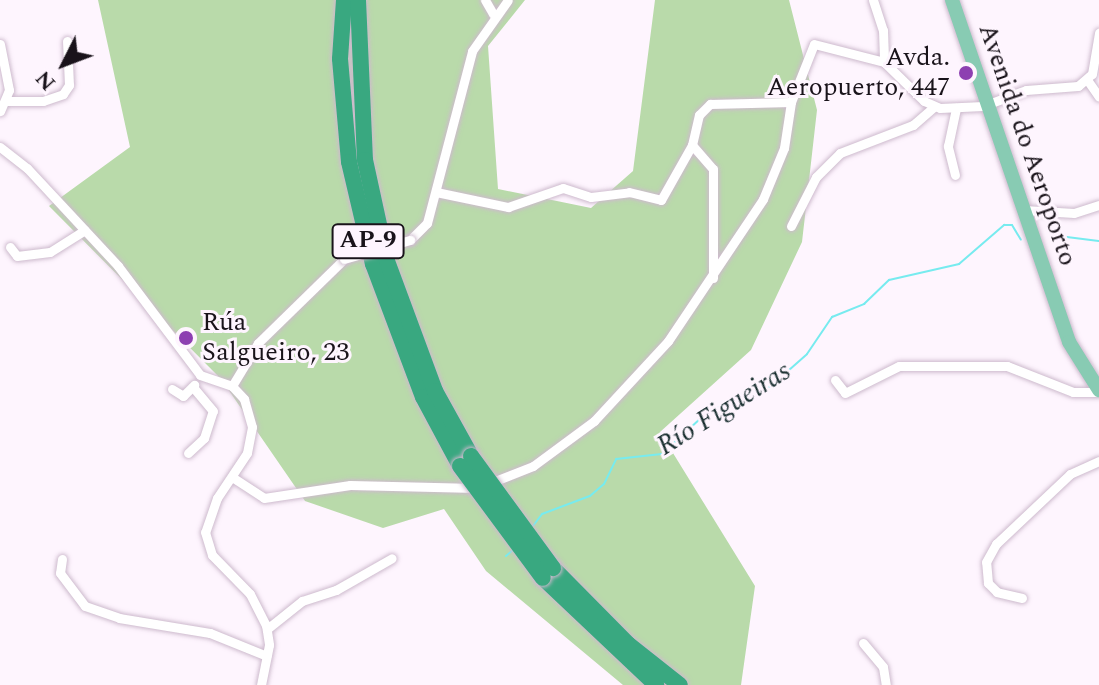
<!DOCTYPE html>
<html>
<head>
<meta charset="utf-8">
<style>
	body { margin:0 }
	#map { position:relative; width:1099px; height:685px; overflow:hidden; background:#fef5fe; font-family:Spectral,serif }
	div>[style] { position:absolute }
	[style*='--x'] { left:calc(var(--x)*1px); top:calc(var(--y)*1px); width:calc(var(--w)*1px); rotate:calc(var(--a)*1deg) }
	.green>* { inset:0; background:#b9daaa }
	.stream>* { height:2px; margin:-1px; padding:0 1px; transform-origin:1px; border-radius:1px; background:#77ebef }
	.roads { filter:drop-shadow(0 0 2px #cdbacd) drop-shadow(0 0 2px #cdbacd) }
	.minor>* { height:9px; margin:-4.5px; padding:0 4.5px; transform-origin:4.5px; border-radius:4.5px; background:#fff }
	.primary>* { height:14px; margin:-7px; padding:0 7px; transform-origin:7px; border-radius:7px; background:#88cbb3 }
	.motorway>* { height:16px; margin:-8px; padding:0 8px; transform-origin:8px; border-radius:8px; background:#39a880 }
	.bridges { filter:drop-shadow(0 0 2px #cdbacd) drop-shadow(0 0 2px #cdbacd) }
	.minor-bridge>* { height:9px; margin:-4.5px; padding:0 4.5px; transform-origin:4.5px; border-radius:4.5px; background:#fff }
	.motorway-bridge>* { height:16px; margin:-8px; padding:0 8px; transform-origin:8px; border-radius:8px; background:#39a880 }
	.dots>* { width:22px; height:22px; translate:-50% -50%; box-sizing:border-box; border:4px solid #fef5fe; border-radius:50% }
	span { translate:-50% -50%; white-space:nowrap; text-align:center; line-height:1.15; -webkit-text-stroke:6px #fef5fe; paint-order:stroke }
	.shield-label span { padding:2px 6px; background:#fef5fe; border:2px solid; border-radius:6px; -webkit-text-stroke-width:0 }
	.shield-label { font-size:24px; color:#19131a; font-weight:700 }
	.poi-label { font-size:26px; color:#19131a }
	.right { translate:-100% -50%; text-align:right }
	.left { translate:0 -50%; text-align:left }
	.street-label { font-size:26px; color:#19131a }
	.water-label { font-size:28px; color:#1a2f30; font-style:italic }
	.north { position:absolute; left:24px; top:24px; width:80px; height:80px; -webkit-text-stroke:6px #fef5fe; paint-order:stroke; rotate:228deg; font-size:22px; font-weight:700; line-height:32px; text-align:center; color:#19131a }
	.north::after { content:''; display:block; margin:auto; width:28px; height:36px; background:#19131a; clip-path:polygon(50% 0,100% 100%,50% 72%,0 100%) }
</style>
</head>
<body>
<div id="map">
	<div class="green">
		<i style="clip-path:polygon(98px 0,525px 0,488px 46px,498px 189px,591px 208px,633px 171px,655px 0,789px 0,817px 110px,802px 242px,751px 350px,660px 432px,755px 586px,741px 685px,623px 685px,486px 571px,444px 509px,383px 528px,305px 501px,221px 379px,49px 206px,130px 147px)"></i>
	</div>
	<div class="stream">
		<i style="--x:1051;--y:235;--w:48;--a:7.1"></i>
		<i style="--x:533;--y:526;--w:15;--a:-53"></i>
		<i style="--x:542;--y:514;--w:51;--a:-20.6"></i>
		<i style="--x:590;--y:496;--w:18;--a:-41"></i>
		<i style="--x:604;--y:484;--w:28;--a:-64"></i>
		<i style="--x:616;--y:459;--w:46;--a:-6.2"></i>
		<i style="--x:662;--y:454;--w:56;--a:-42.8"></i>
		<i style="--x:703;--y:416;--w:45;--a:-29.4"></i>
		<i style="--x:742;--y:394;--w:30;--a:-15"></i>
		<i style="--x:771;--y:386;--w:48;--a:-41.6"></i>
		<i style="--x:807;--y:354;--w:45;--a:-56"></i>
		<i style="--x:832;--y:317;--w:35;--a:-22"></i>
		<i style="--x:864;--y:304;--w:35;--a:-44"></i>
		<i style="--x:889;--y:280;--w:72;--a:-12.9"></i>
		<i style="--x:959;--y:264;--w:60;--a:-40.9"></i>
		<i style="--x:1004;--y:225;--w:8;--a:0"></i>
		<i style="--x:1012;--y:225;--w:17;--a:59"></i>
		<i style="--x:506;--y:556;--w:11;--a:-41"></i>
	</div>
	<div class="roads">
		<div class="minor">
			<i style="--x:485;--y:0;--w:16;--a:60"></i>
			<i style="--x:873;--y:0;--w:32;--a:72"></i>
			<i style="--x:883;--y:30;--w:32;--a:88"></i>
			<i style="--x:884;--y:62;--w:56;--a:44.3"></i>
			<i style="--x:924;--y:101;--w:17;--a:24"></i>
			<i style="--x:940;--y:108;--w:43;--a:-2.7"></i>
			<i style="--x:983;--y:106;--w:46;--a:-20.4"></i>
			<i style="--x:1026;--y:90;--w:52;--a:-4.4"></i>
			<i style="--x:1078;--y:86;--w:18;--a:-41"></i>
			<i style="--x:1092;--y:74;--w:42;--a:-80.3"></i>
			<i style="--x:0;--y:44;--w:47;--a:78.9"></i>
			<i style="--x:9;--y:90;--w:23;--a:113"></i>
			<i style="--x:1088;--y:81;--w:19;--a:55"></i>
			<i style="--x:6;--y:101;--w:37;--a:0"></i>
			<i style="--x:43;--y:101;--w:21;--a:-19"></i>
			<i style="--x:63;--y:94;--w:11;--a:-56"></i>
			<i style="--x:69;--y:85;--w:44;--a:-92.6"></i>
			<i style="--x:692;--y:145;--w:32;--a:49"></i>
			<i style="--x:713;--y:169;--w:109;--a:90"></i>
			<i style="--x:0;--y:147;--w:34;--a:38"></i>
			<i style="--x:27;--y:168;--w:134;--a:47.1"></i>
			<i style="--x:118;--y:266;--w:136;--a:53"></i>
			<i style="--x:200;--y:375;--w:34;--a:19"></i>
			<i style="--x:232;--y:386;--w:18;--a:47"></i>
			<i style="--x:244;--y:399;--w:29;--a:74"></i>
			<i style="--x:252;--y:427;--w:26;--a:101"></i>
			<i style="--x:247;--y:453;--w:54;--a:123.7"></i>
			<i style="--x:217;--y:498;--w:36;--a:109"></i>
			<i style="--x:205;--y:532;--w:24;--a:73"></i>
			<i style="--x:212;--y:555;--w:54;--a:45.7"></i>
			<i style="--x:250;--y:594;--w:35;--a:63"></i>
			<i style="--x:266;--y:625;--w:20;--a:81"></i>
			<i style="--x:269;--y:645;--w:41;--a:101.3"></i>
			<i style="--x:955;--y:175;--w:30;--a:-104"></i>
			<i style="--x:948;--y:146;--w:39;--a:-78"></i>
			<i style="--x:436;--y:192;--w:74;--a:11.8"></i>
			<i style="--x:508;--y:207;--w:58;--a:-19.1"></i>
			<i style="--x:563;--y:188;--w:29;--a:18"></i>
			<i style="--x:591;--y:197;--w:38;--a:-7"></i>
			<i style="--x:629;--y:192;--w:33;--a:14"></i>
			<i style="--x:661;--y:200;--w:63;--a:-60.6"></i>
			<i style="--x:692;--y:145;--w:31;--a:-77"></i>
			<i style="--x:699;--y:115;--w:16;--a:-45"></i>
			<i style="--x:710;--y:104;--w:81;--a:-1.4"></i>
			<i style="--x:791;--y:102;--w:62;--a:-68.4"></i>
			<i style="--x:814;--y:44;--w:72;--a:14.4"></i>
			<i style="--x:1024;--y:210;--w:50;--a:3.4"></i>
			<i style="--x:1074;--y:213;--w:26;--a:-18"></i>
			<i style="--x:791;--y:226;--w:55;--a:-63"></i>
			<i style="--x:816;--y:177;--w:34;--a:-45"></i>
			<i style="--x:840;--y:153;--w:78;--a:-21"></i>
			<i style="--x:913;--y:125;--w:28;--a:-41"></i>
			<i style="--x:410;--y:240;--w:24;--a:-45"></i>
			<i style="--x:427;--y:223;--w:178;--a:-75.3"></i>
			<i style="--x:472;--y:51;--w:62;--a:-54.8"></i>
			<i style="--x:10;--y:247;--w:11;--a:52"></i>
			<i style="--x:17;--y:256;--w:33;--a:-7"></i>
			<i style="--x:50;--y:252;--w:41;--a:-32.2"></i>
			<i style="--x:835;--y:380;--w:16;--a:52"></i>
			<i style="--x:845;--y:393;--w:60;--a:-26.6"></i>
			<i style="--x:899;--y:366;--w:108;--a:0"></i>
			<i style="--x:1007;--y:366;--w:71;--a:21.5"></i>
			<i style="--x:1073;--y:392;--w:26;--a:0"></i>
			<i style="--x:232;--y:386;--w:50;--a:-58.8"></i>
			<i style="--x:258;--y:343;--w:120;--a:-44.3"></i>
			<i style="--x:172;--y:389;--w:13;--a:32"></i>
			<i style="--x:183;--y:396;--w:16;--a:-45"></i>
			<i style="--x:188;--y:453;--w:22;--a:-43"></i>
			<i style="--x:204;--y:438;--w:28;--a:-72"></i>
			<i style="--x:213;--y:411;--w:31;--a:-130"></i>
			<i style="--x:232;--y:477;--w:38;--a:33"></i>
			<i style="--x:264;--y:498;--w:87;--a:-8.6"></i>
			<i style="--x:350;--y:485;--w:126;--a:1.4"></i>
			<i style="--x:490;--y:483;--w:46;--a:-21.6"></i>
			<i style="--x:533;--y:466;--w:76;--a:-36.4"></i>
			<i style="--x:594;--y:421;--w:109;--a:-47.2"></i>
			<i style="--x:668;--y:341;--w:171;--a:-56.2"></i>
			<i style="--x:763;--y:199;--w:55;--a:-67.6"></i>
			<i style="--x:784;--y:148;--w:47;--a:-81.3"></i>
			<i style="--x:62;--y:559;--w:14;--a:98"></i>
			<i style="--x:60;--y:573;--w:41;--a:52.9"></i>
			<i style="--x:85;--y:606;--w:36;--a:19"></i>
			<i style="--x:119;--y:618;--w:92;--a:9.4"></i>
			<i style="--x:210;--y:633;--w:61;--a:22"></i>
			<i style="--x:1022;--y:598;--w:26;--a:-167"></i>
			<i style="--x:997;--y:592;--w:13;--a:-135"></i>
			<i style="--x:988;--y:583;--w:21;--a:-95"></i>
			<i style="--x:986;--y:562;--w:21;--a:-61"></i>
			<i style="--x:996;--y:544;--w:102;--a:-43.4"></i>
			<i style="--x:1070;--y:474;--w:32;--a:-24"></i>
			<i style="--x:267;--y:629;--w:45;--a:-38.7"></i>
			<i style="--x:302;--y:601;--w:36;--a:-18"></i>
			<i style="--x:336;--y:590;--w:64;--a:-29.7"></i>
			<i style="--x:863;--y:643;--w:31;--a:50"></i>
			<i style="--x:883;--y:667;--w:18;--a:81"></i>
		</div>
		<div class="primary">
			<i style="--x:952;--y:0;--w:361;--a:71.1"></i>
			<i style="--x:1069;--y:342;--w:57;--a:58"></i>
		</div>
		<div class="motorway">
			<i style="--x:344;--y:0;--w:59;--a:93.9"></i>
			<i style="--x:340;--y:59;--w:103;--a:85"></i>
			<i style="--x:349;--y:162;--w:105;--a:76.8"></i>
			<i style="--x:373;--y:264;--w:142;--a:69.4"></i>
			<i style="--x:423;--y:397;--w:78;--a:61.8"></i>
			<i style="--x:358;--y:0;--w:160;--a:87.5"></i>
			<i style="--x:365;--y:160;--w:103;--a:77.7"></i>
			<i style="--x:387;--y:261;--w:139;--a:69.7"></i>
			<i style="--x:435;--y:391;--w:74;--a:61"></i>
			<i style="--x:553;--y:568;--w:107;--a:45.4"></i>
			<i style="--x:628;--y:644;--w:66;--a:38.3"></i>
			<i style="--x:543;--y:578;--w:156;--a:43.4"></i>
		</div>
	</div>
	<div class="bridges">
		<div class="minor-bridge">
			<i style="--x:344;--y:259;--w:69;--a:-16.1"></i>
		</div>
		<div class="motorway-bridge">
			<i style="--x:471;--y:456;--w:139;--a:53.8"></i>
			<i style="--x:460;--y:466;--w:139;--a:53.5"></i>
		</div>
	</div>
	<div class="dots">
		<i style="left:966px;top:73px;background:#8d40b1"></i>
		<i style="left:186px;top:338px;background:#8d40b1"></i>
	</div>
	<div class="shield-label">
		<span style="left:368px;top:241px">AP-9</span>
	</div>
	<div class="poi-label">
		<span class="right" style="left:950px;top:73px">Avda.<br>Aeropuerto, 447</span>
		<span class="left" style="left:202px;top:338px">Rúa<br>Salgueiro, 23</span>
	</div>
	<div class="street-label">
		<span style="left:1027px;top:145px;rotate:71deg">Avenida do Aeroporto</span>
	</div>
	<div class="water-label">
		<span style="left:724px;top:409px;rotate:-32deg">Río Figueiras</span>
	</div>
	<div class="north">N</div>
</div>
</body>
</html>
